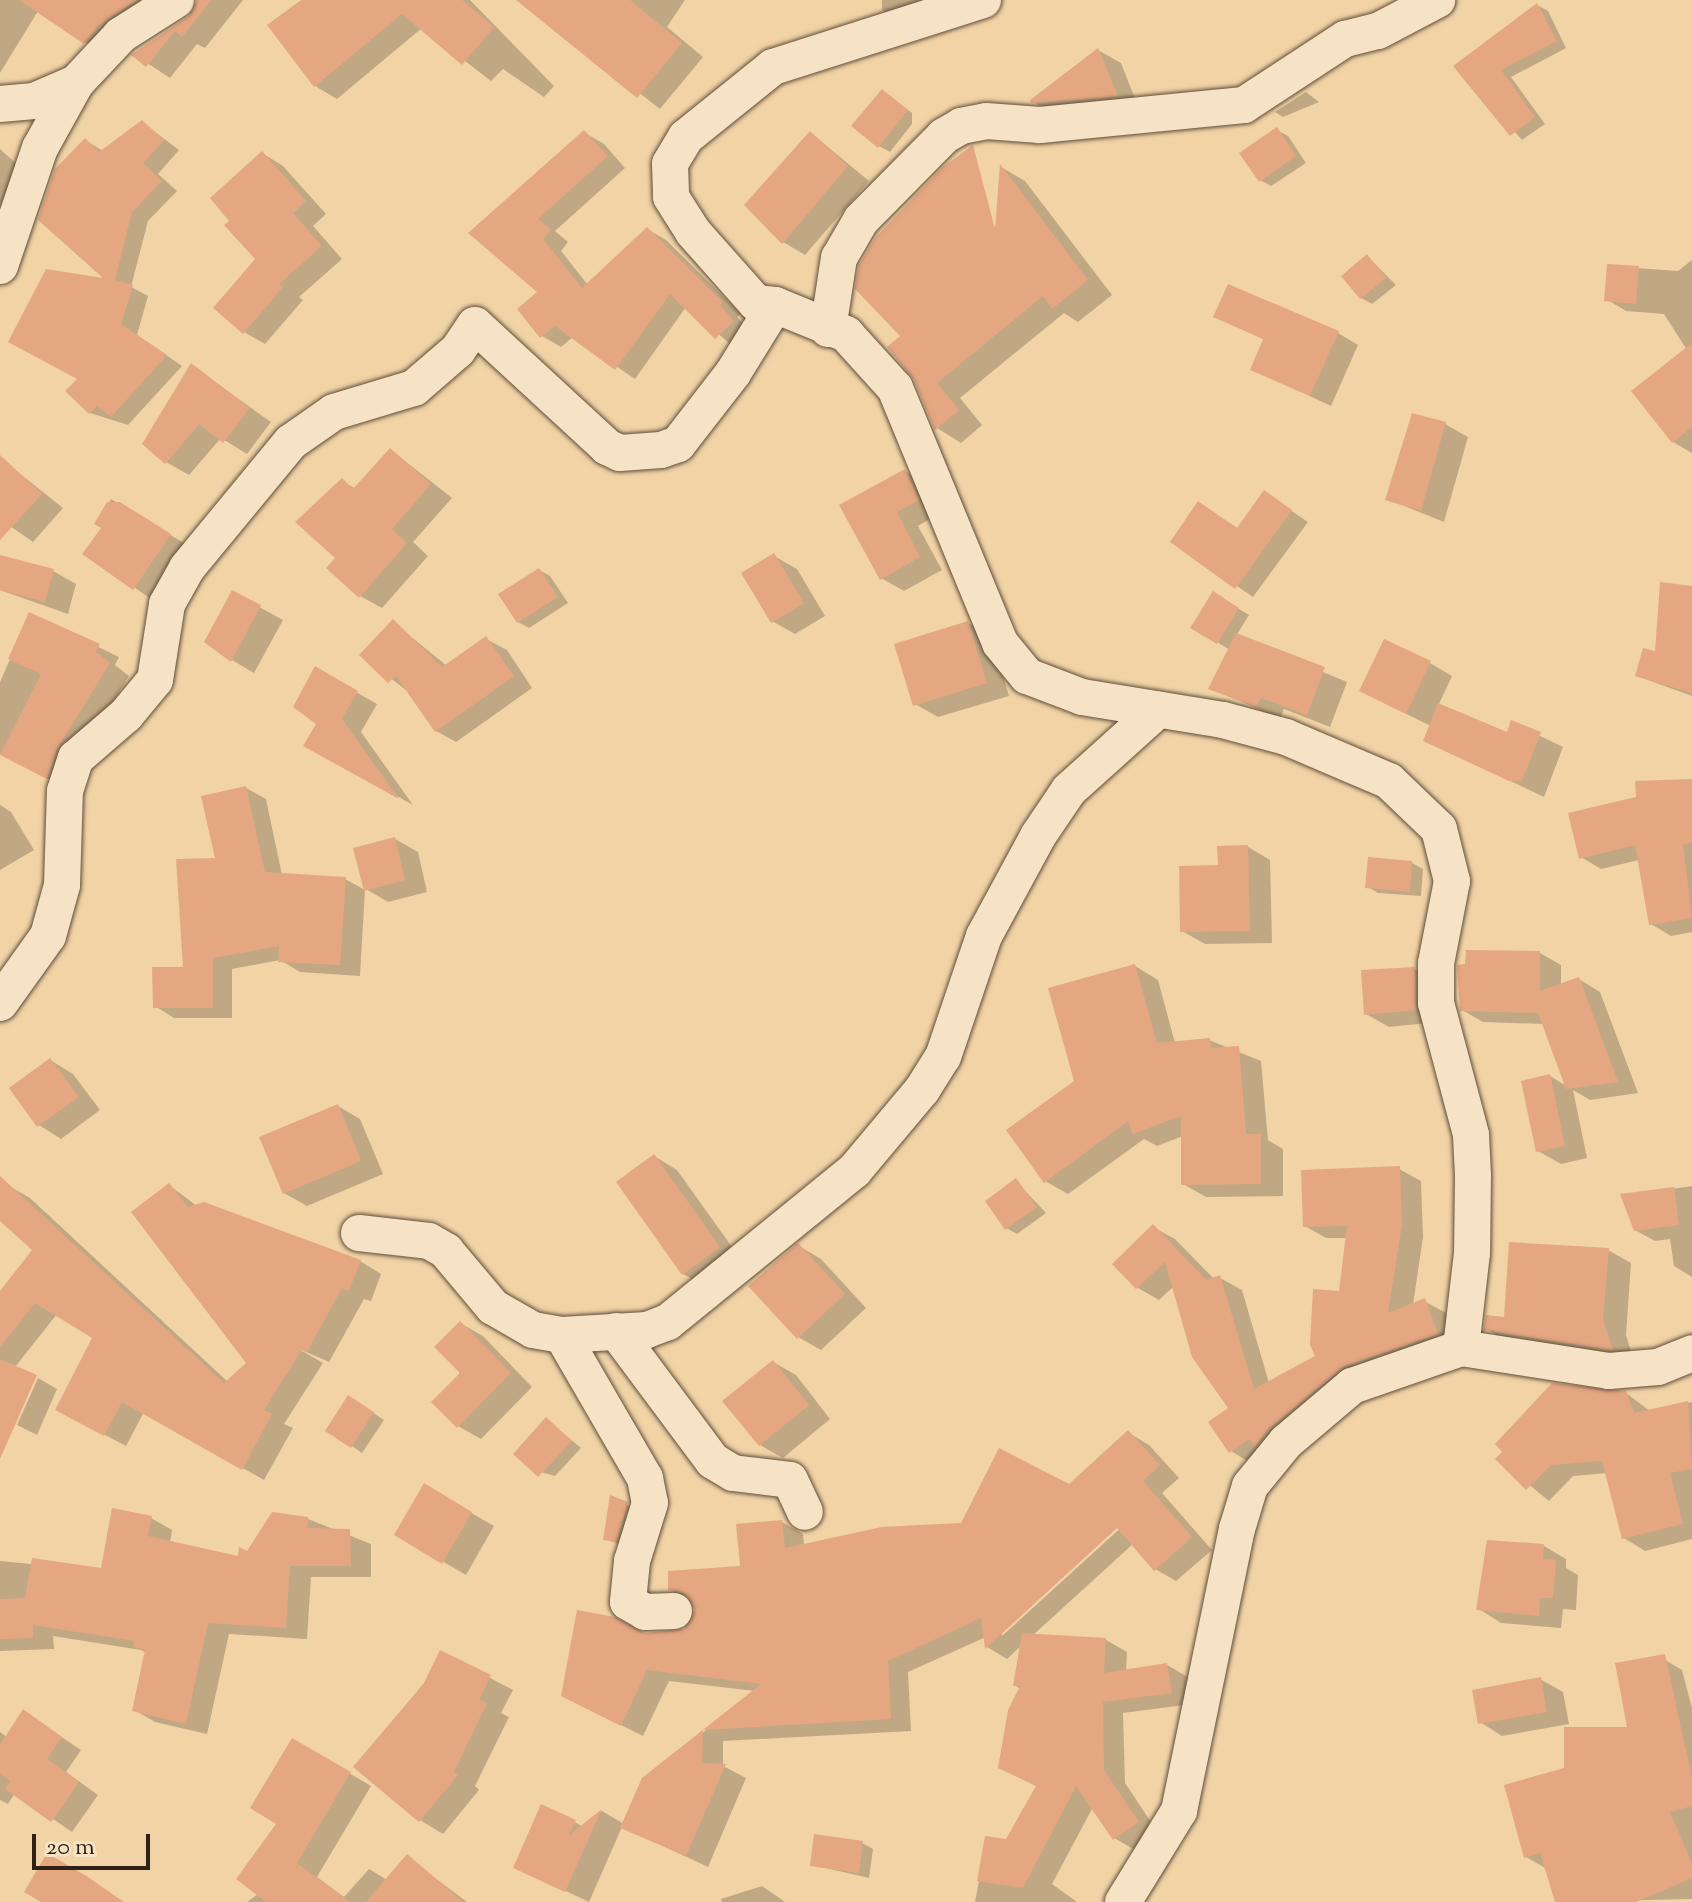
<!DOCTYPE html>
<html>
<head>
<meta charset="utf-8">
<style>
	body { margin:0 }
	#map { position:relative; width:1692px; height:1902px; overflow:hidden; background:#f1d3a6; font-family:"Sorts Mill Goudy",serif }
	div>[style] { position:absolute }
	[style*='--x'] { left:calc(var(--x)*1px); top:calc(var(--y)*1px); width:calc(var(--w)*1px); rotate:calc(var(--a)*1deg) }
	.shadow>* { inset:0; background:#0003 }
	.building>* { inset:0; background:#e5a782 }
	.roads { filter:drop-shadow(0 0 2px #604e3a) drop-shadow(0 0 2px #604e3a) }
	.minor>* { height:36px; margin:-18px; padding:0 18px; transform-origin:18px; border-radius:18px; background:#f6e2c5 }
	span { translate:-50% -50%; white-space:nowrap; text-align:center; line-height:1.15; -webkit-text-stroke:6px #f6e2c5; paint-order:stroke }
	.scale { position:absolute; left:32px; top:1834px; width:118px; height:36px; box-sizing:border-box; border:4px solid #302116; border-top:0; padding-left:10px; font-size:24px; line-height:28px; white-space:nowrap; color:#302116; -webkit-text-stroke:6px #f6e2c5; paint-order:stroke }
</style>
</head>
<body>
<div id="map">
	<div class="shadow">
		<i style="clip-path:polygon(0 0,179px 0,107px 56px,38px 11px,0 73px)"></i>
		<i style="clip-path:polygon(199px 0,243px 0,205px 48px,197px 44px,170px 78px,135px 55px,197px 10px)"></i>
		<i style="clip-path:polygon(304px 0,470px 0,554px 86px,544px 97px,503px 69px,491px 81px,422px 28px,337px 99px,315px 86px)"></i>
		<i style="clip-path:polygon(520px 0,685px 0,667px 27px,703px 57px,660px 109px)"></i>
		<i style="clip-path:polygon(882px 0,973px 0,905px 22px,882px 10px)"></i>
		<i style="clip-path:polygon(1537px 5px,1548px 11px,1566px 48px,1511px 77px,1545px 124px,1522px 140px,1456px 66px)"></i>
		<i style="clip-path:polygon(1098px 50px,1121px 63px,1139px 109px,1056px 115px,1035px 103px)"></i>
		<i style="clip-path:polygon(882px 91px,912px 113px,912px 124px,890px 152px,879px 146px)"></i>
		<i style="clip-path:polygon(1306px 92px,1319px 102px,1283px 117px,1275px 112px)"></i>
		<i style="clip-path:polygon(142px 122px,179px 150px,158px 174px,177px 191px,148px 221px,131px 287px,148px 296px,137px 335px,182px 366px,128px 425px,90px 413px,80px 379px,110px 281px,85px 140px,103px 151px)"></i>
		<i style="clip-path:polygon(1277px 130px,1288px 136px,1306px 163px,1271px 186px,1260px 180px)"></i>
		<i style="clip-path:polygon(585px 133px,604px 144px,625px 168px,555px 231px,568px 242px,561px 251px,588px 285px,647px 229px,666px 240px,741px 314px,737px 317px,751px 332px,735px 348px,686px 307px,635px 379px,573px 337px,561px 347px,542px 336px,540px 292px,471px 233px)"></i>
		<i style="clip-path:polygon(811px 133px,869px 181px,805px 255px,783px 242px)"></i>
		<i style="clip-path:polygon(0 149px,31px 177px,0 225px)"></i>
		<i style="clip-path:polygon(262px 153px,283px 166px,326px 214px,313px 226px,342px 259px,299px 297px,303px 300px,265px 344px,244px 332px,258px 259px)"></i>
		<i style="clip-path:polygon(1001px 167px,1025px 181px,1112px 295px,1078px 322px,1064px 313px,960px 398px,982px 425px,961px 443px,937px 428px,903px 336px,993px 226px,997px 228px)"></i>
		<i style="clip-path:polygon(1368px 257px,1396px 285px,1372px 304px,1361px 298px)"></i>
		<i style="clip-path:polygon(1692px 260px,1692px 453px,1673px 442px,1687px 350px,1664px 314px,1626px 311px,1606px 299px,1609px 266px,1678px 271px)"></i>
		<i style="clip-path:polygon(1216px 316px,1338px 333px,1358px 345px,1331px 406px,1252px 369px,1265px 340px)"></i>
		<i style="clip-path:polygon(192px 366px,271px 422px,247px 454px,221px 438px,189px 475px,166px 462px)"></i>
		<i style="clip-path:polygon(1445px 424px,1468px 437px,1444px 522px,1387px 499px)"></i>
		<i style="clip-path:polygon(391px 450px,452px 498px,413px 542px,428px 556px,382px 608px,360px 596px,337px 558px,342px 481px,356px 489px)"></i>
		<i style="clip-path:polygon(4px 461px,63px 508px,33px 542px,0 519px)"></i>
		<i style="clip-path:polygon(905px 471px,928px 484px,940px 513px,918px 526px,942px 570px,904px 591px,881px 578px)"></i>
		<i style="clip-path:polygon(1265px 493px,1308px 522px,1253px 597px,1173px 542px,1199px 504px,1239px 529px)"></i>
		<i style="clip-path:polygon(111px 499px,187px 545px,151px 599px,85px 553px,103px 529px,102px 515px)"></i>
		<i style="clip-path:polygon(774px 556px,797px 569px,825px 616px,795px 634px,772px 621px)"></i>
		<i style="clip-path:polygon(539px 570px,550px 576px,568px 603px,529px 628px,518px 622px)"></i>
		<i style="clip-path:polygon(53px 571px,76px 584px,68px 614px,0 590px,0 572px)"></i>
		<i style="clip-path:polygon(233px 593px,283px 620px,254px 673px,232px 660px)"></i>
		<i style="clip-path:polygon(1214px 594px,1249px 615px,1236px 636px,1347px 682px,1330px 727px,1284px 709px,1280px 719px,1211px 688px,1230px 650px,1193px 627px)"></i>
		<i style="clip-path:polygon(30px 614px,119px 657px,115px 665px,129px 676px,76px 762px,67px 789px,0 754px,0 682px)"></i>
		<i style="clip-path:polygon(393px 622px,447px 666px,486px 639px,507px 650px,532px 688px,456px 742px,436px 731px,411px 694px,361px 655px)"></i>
		<i style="clip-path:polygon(968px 623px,991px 636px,1009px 696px,938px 717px,915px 704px)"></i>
		<i style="clip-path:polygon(1692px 631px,1692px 696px,1637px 676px,1656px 654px)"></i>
		<i style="clip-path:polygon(1430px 663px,1452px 676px,1438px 706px,1508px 734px,1513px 723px,1563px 747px,1544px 797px,1425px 740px,1431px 726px,1384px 703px)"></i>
		<i style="clip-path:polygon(316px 669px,377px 704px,361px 732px,413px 805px,306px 745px,318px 723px)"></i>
		<i style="clip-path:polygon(1692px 781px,1692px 932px,1671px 936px,1651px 924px,1639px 860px,1601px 869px,1581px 857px,1638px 799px)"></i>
		<i style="clip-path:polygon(246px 788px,266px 799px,282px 875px,345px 879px,365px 890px,360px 976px,300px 972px,280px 960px,232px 969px,232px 1018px,174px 1018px,155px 1006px,185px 969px)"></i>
		<i style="clip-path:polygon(0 805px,11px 812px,34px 850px,0 870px)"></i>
		<i style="clip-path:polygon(395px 839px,418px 852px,427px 892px,388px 902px,366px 889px)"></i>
		<i style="clip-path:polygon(1248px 847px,1270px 860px,1272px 943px,1205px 944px,1182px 931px,1220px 867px)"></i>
		<i style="clip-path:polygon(1412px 863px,1423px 869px,1421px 896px,1378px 893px,1368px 887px)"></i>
		<i style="clip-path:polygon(1540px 953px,1561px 965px,1561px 986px,1579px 979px,1600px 992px,1638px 1093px,1590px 1100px,1573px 1090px,1587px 1158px,1561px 1164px,1538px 1151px,1550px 1076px,1568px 1087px,1544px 1024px,1483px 1022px,1462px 1010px)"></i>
		<i style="clip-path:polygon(1135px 966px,1158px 980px,1175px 1043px,1209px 1040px,1261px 1061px,1268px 1140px,1283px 1149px,1283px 1196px,1206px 1197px,1183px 1184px,1183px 1136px,1157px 1146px,1144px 1139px,1068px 1194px,1045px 1181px,1076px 1082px)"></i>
		<i style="clip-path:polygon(1415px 969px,1437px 982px,1438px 1022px,1389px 1027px,1366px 1014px)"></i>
		<i style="clip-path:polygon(50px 1060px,73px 1074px,100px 1110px,61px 1139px,39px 1125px)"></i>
		<i style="clip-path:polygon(338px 1106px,360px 1119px,383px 1174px,307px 1206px,284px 1193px)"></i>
		<i style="clip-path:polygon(654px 1156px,677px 1170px,742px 1261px,706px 1287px,683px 1274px)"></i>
		<i style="clip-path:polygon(1399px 1169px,1421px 1181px,1423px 1237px,1413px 1305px,1424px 1301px,1446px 1313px,1459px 1346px,1252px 1464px,1231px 1451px,1231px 1409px,1174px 1286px,1159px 1300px,1138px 1288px,1115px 1264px,1153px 1227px,1175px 1239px,1214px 1279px,1220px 1278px,1242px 1290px,1269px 1383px,1318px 1357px,1341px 1293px,1348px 1238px,1326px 1238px,1305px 1226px)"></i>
		<i style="clip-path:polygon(1016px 1181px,1046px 1213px,1017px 1234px,1006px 1228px)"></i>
		<i style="clip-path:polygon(169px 1185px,197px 1206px,360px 1261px,381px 1274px,371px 1301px,364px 1299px,329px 1362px,297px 1348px,323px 1363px,284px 1424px,293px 1428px,264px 1480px,144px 1412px,126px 1446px,79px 1421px,95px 1338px,57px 1314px,15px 1367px,0 1417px,0 1294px,35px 1250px,0 1218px,0 1196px,9px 1186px,30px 1198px,228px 1382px,249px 1363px)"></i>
		<i style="clip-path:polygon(1692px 1186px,1692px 1277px,1674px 1266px,1670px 1239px,1655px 1241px,1635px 1230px,1623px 1196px)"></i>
		<i style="clip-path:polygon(799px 1246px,821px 1259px,866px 1308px,821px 1350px,798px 1337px)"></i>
		<i style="clip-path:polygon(1608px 1250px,1631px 1263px,1626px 1335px,1634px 1361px,1509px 1342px,1486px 1329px)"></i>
		<i style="clip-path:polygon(460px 1323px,483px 1336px,532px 1387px,481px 1439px,458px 1426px)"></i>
		<i style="clip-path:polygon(773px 1362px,796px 1375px,830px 1419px,783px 1458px,760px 1445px)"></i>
		<i style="clip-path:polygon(38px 1378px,57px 1389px,37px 1435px,17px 1425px)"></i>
		<i style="clip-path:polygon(1626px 1393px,1650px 1411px,1692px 1402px,1692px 1539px,1645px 1551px,1624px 1538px,1608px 1473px,1573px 1476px,1549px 1501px,1498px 1459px)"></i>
		<i style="clip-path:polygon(360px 1404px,384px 1420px,362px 1453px,352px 1446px)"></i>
		<i style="clip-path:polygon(547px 1420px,581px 1448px,555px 1476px,533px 1470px)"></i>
		<i style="clip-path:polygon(evenodd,1129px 1433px,1149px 1445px,1179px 1478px,1162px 1493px,1212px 1550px,1176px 1581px,1155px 1569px,1133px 1544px,1032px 1636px,1106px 1640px,1127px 1652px,1126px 1672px,1167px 1665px,1188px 1677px,1192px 1704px,1123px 1713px,1125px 1783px,1159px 1834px,1135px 1850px,1114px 1838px,1093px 1807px,1052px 1884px,1077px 1902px,975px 1902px,987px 1838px,1007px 1842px,1038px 1787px,1000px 1767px,1020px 1689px,1015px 1685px,1022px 1645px,1007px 1659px,987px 1647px,986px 1637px,908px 1672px,911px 1731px,723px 1741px,723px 1766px,746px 1778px,708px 1867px,622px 1827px,589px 1902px,515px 1867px,575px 1822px,583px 1827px,602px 1811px,624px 1824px,644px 1779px,755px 1691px,669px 1681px,643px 1736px,585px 1707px,644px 1635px,686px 1631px,697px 1609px,670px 1589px,742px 1568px,782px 1522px,803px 1534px,804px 1546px,963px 1525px,1070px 1486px,1129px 1433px,1123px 1520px,1126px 1523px,1002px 1636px,1002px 1631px,1123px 1520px)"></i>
		<i style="clip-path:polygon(424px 1486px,494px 1526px,466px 1575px,396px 1534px)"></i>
		<i style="clip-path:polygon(612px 1498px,638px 1510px,627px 1547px,605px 1539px)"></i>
		<i style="clip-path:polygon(151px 1518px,172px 1530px,170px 1543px,240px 1559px,308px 1519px,371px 1544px,371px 1577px,311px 1577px,307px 1639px,229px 1634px,207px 1734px,155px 1722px,134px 1710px,147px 1653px,141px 1650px,53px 1636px,54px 1649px,0 1651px,0 1561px,102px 1571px)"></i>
		<i style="clip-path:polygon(1544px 1546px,1566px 1559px,1566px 1568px,1578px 1575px,1576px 1610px,1563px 1609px,1561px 1628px,1501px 1623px,1479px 1609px)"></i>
		<i style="clip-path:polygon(441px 1652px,513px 1690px,501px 1713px,509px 1717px,475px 1786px,479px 1790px,443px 1834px,420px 1820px,425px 1684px)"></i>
		<i style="clip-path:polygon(1660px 1657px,1682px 1670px,1692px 1708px,1692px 1899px,1557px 1902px,1547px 1869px,1526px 1857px,1629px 1729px)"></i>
		<i style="clip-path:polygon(1540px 1679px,1563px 1692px,1569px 1724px,1502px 1736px,1480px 1722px)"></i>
		<i style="clip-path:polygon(24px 1712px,81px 1750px,66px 1772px,98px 1795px,72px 1832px,15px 1793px,8px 1804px,0 1800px,0 1732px,7px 1737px)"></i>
		<i style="clip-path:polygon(293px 1740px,371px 1786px,317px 1877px,344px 1897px,369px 1869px,387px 1880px,407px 1857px,467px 1902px,247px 1902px,258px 1894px,279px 1824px)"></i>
		<i style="clip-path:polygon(862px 1843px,873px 1849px,869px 1878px,812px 1865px)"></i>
		<i style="clip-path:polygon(762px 1886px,785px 1902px,722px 1902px,721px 1899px)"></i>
	</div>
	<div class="building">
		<i style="clip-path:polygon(19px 0,137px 0,97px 26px,84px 44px)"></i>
		<i style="clip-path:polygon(197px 0,211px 0,182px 37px,175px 31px,146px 67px,131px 55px,188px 17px)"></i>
		<i style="clip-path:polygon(301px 0,462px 0,494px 27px,462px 65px,402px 14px,314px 87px,267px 25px)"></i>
		<i style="clip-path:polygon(516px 0,630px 0,682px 43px,637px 98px)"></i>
		<i style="clip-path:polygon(1537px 3px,1557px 41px,1501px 70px,1535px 117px,1510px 136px,1453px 66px)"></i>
		<i style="clip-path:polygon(1098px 48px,1118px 96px,1031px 103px,1030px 100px)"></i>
		<i style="clip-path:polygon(882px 89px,908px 110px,878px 148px,851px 126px)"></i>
		<i style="clip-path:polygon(142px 120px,164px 140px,143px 163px,162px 181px,132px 212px,115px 280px,133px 285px,121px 324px,167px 355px,111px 417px,97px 406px,89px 414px,65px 391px,77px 379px,8px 342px,46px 269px,103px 278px,38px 220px,55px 169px,85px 138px,99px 152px)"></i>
		<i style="clip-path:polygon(1277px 127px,1296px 156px,1259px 182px,1239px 153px)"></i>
		<i style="clip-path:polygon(584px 130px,608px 156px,538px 219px,551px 230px,543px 239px,582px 288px,647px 227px,723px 302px,720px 305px,734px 321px,715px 339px,670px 294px,615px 370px,555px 326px,540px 338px,517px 309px,537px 292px,468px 233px)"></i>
		<i style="clip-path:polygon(810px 131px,848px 166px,782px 244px,744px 205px)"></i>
		<i style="clip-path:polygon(973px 145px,995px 229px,1000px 164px,1088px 280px,1052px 309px,1043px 296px,937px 383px,959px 410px,935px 430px,914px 380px,887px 347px,900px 336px,855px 289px,859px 265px,876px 237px,943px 167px)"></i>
		<i style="clip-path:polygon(262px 151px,306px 201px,293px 213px,322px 246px,279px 284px,283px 287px,243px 334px,213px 308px,255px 259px,224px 225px,229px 221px,210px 198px)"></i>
		<i style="clip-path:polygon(1367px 254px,1386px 278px,1360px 299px,1341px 276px)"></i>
		<i style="clip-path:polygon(1607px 264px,1639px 266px,1636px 304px,1604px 301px)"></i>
		<i style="clip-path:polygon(1228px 284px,1339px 331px,1310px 396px,1250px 370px,1263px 339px,1213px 317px)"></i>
		<i style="clip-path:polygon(1692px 343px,1692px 427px,1672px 443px,1631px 391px)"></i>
		<i style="clip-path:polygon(191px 363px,250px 408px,223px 443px,199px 424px,165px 464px,142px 444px)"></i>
		<i style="clip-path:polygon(1412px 413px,1446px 422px,1421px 511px,1385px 500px)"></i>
		<i style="clip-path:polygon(390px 448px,431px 484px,392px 529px,407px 543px,359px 598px,326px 568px,335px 558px,295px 522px,342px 478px,353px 489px)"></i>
		<i style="clip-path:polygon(0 455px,42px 494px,0 540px)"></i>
		<i style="clip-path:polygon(905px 469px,919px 500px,897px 512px,920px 557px,880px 580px,839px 505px)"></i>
		<i style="clip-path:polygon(1264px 490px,1292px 510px,1235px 589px,1170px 542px,1198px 501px,1237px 528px)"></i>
		<i style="clip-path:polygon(107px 502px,120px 502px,171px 534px,133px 590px,82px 554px,101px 528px,94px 524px)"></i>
		<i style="clip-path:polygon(774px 553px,804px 603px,771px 623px,741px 573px)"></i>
		<i style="clip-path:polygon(0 555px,54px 569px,45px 602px,0 590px)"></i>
		<i style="clip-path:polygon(539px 568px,558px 597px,517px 623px,498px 594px)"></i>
		<i style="clip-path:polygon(1660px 582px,1692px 586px,1692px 693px,1635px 676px,1643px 648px,1655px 651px)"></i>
		<i style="clip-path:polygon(232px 590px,261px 605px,231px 662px,204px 642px)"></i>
		<i style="clip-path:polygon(1213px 591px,1239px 608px,1217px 644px,1190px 628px)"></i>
		<i style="clip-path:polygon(29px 612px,100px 644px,96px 652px,110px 663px,56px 751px,47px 779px,0 755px,41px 674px,8px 659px)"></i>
		<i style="clip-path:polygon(393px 619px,442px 667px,486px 636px,514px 676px,435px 732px,396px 676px,388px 683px,359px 655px)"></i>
		<i style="clip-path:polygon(968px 621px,987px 683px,913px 706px,894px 644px)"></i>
		<i style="clip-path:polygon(1236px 633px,1325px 667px,1307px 715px,1261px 698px,1256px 707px,1208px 689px)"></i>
		<i style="clip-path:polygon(1384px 639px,1431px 661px,1406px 714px,1359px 691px)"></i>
		<i style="clip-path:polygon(315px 666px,358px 691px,342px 719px,399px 799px,303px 746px,316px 724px,293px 707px)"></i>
		<i style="clip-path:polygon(1438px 703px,1507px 732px,1511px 720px,1541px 732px,1522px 781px,1509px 781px,1423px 741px)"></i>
		<i style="clip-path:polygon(1692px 779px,1692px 843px,1683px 844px,1692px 918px,1649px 925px,1635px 845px,1579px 859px,1568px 813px,1636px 797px,1635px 781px)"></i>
		<i style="clip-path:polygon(246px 786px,265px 872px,346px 877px,340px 965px,278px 962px,279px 946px,213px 958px,213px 1008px,153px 1008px,152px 967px,183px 967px,176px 859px,215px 858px,201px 796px)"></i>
		<i style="clip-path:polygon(395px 837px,405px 880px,364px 891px,353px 848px)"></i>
		<i style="clip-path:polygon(1248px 845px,1250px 931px,1180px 932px,1179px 866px,1218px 865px,1217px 846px)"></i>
		<i style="clip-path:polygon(1368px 857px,1412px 861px,1410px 892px,1365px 888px)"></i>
		<i style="clip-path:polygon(1466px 950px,1540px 951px,1540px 991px,1579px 977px,1618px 1082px,1566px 1089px,1538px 1013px,1460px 1011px,1457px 965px,1465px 964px)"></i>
		<i style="clip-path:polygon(1135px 964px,1157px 1043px,1210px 1038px,1211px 1048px,1239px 1046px,1246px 1134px,1261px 1134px,1261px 1184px,1181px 1185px,1181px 1116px,1133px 1134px,1128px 1121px,1044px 1183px,1006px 1130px,1074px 1081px,1048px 988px)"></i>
		<i style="clip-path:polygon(1415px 967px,1416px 1010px,1364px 1015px,1361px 970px)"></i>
		<i style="clip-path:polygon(50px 1058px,79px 1097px,37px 1127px,9px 1088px)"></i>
		<i style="clip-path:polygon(1550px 1074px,1565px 1146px,1536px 1152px,1521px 1081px)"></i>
		<i style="clip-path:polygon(338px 1104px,361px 1161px,283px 1194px,259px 1137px)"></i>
		<i style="clip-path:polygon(654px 1154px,720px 1247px,682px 1275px,616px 1182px)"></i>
		<i style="clip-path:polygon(1400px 1166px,1402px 1224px,1388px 1313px,1425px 1298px,1438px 1334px,1345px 1366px,1266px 1431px,1255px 1447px,1249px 1439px,1229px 1453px,1208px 1422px,1228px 1408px,1192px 1357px,1165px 1262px,1136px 1289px,1112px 1264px,1153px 1224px,1206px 1280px,1220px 1275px,1254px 1389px,1315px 1356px,1310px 1345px,1313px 1289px,1339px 1291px,1347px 1226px,1303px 1227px,1301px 1170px)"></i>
		<i style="clip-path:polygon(0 1176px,224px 1383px,246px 1363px,131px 1212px,169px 1183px,188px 1207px,204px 1202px,361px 1260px,349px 1291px,342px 1288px,307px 1352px,302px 1349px,264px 1410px,272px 1414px,242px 1470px,122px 1402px,104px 1436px,55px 1410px,92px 1338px,35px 1303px,0 1347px,0 1291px,32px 1250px,0 1221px)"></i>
		<i style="clip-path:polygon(1016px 1178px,1037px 1207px,1005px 1230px,985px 1201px)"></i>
		<i style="clip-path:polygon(1674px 1187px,1679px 1225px,1634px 1231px,1620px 1194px)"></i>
		<i style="clip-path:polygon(1509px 1242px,1609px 1248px,1603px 1320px,1613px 1350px,1484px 1330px,1486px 1315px,1504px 1317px)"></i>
		<i style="clip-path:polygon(798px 1243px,845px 1294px,797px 1339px,748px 1286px)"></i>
		<i style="clip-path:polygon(460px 1321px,511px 1373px,457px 1428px,431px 1402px,460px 1373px,434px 1347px)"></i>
		<i style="clip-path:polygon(0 1359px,37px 1375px,0 1459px)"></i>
		<i style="clip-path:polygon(773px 1360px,809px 1405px,759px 1446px,722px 1401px)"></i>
		<i style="clip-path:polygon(1552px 1383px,1626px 1391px,1634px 1413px,1688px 1401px,1692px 1469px,1670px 1473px,1683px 1524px,1622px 1539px,1602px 1461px,1551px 1465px,1526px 1490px,1495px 1459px,1502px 1452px,1495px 1444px)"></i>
		<i style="clip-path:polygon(348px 1395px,374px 1412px,351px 1448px,325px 1431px)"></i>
		<i style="clip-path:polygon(546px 1417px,572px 1441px,538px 1477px,513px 1454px)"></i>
		<i style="clip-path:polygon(1128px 1430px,1160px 1465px,1143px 1481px,1192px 1537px,1154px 1571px,1117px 1528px,985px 1649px,981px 1618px,888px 1661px,891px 1719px,703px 1730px,702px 1763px,726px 1764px,686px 1856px,620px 1828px,642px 1778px,761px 1684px,647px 1670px,621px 1726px,561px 1696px,577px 1610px,615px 1617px,645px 1633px,684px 1629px,695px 1610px,684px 1593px,668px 1590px,668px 1571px,740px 1566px,736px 1524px,782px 1520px,785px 1548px,882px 1527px,961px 1523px,999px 1448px,1069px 1484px)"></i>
		<i style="clip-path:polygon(424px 1483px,472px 1512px,442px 1564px,394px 1535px)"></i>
		<i style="clip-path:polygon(610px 1495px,628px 1502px,616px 1542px,603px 1540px)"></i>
		<i style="clip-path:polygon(112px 1508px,152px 1516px,148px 1536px,238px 1556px,239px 1547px,247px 1551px,272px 1512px,308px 1517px,307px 1528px,350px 1529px,351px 1566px,290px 1566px,286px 1628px,208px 1623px,186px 1724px,132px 1711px,145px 1650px,133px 1647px,134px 1641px,33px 1625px,33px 1638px,0 1639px,0 1599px,25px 1598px,32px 1558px,101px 1568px)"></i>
		<i style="clip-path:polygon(1487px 1540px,1544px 1544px,1543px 1559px,1556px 1560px,1553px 1598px,1540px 1598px,1539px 1616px,1476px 1610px)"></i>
		<i style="clip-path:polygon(1022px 1633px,1106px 1638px,1104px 1673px,1167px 1663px,1172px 1693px,1103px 1702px,1104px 1770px,1139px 1822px,1113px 1840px,1076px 1786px,1023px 1888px,977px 1881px,985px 1836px,1006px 1839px,1036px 1786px,998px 1768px,1008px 1710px,1020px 1686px,1013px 1686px)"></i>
		<i style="clip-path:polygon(440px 1650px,491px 1675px,479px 1700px,487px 1703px,454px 1772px,458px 1775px,419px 1822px,353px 1767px,424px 1683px)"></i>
		<i style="clip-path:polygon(1665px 1654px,1692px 1779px,1692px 1806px,1670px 1812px,1692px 1864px,1692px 1878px,1636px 1902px,1555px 1902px,1540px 1853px,1524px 1858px,1504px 1785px,1564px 1768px,1564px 1727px,1627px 1727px,1615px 1663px)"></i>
		<i style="clip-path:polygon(1541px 1677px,1547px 1712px,1478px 1724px,1472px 1690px)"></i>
		<i style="clip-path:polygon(23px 1709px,62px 1737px,47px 1759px,79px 1782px,51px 1822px,5px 1789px,10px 1781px,0 1774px,0 1745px)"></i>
		<i style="clip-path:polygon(292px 1738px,351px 1772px,297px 1863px,350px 1902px,266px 1902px,236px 1879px,276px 1824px,250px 1808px)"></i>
		<i style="clip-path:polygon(541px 1804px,576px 1820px,569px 1835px,602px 1809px,565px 1892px,513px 1868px)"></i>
		<i style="clip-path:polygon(814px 1834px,863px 1841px,859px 1873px,810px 1866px)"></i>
		<i style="clip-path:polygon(47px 1853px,88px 1877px,124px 1902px,41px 1902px,24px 1892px)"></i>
		<i style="clip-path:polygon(407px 1854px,463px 1902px,366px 1902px)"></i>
	</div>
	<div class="roads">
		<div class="minor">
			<i style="--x:983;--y:0;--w:220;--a:162.3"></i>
			<i style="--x:773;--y:67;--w:112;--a:141.2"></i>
			<i style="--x:686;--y:137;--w:31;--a:121"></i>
			<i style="--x:670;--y:164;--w:33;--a:88"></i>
			<i style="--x:671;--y:197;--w:41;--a:57.8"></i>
			<i style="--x:693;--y:232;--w:95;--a:48.4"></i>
			<i style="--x:756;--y:303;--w:19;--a:6"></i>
			<i style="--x:775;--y:305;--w:77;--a:22.2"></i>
			<i style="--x:846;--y:334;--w:73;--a:47.8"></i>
			<i style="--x:895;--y:388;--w:276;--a:67.6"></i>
			<i style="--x:1000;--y:643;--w:43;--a:50.7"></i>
			<i style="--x:1027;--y:676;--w:59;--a:20.9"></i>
			<i style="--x:1082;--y:697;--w:143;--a:9.3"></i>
			<i style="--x:1223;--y:720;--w:65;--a:15.1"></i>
			<i style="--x:1286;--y:737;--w:112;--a:23.1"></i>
			<i style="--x:1389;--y:781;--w:69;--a:43.8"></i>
			<i style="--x:1439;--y:829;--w:54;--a:76"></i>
			<i style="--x:1452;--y:881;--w:84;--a:101"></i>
			<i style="--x:1436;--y:963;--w:40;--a:90"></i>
			<i style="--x:1436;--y:1003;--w:137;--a:75.1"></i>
			<i style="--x:1471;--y:1135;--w:41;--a:87.2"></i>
			<i style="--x:1473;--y:1176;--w:77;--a:90.7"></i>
			<i style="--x:1472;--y:1253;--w:96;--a:96.6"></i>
			<i style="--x:0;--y:104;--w:34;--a:-5"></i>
			<i style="--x:34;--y:101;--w:46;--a:-23.2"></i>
			<i style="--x:0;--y:266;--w:125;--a:-71.3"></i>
			<i style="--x:40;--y:148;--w:74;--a:-61"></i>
			<i style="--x:76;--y:83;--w:66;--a:-46.8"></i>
			<i style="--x:121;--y:35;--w:65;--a:-32.5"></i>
			<i style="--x:828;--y:329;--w:72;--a:-81.2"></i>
			<i style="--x:839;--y:258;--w:44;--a:-59.9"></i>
			<i style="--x:861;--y:220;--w:118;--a:-45.3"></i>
			<i style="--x:944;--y:136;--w:20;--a:-30"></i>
			<i style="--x:961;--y:126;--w:25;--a:-11"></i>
			<i style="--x:986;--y:121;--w:54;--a:4.2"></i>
			<i style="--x:1040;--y:125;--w:205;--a:-5.6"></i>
			<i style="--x:1244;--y:105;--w:121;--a:-33.2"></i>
			<i style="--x:1345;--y:39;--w:34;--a:-14"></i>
			<i style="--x:1378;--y:31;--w:67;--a:-27.7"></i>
			<i style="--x:0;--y:1003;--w:82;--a:-54.4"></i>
			<i style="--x:48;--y:936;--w:53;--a:-74.6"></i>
			<i style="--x:62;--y:885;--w:94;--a:-88.2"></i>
			<i style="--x:65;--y:791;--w:35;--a:-72"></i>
			<i style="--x:76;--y:758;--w:66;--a:-40.7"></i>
			<i style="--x:126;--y:715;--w:45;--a:-50.4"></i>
			<i style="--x:155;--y:680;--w:77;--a:-81"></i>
			<i style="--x:167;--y:604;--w:41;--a:-60.9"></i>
			<i style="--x:187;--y:568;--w:163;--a:-50.5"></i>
			<i style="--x:291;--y:442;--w:52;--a:-34.9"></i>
			<i style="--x:334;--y:412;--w:84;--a:-16.7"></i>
			<i style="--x:414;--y:388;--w:58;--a:-40.8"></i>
			<i style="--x:458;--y:350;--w:30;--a:-56"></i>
			<i style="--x:475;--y:325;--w:180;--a:42.7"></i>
			<i style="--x:607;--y:447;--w:14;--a:25"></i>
			<i style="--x:620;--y:453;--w:41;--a:-4.2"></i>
			<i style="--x:661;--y:450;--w:18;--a:-19"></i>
			<i style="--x:678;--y:444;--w:90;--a:-52.2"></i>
			<i style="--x:733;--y:373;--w:80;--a:-58.3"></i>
			<i style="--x:359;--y:1233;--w:70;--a:6.5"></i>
			<i style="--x:429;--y:1241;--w:20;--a:30"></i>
			<i style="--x:446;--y:1251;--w:73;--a:50"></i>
			<i style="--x:493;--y:1307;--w:46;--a:29.9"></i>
			<i style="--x:533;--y:1330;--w:29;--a:10"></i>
			<i style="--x:562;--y:1335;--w:85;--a:-3.4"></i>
			<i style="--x:647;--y:1330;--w:22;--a:-21"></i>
			<i style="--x:668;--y:1322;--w:240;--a:-39.1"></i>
			<i style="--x:854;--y:1171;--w:106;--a:-50"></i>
			<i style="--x:922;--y:1090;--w:39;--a:-58"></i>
			<i style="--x:943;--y:1057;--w:128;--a:-71.3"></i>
			<i style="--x:984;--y:936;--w:114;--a:-61.6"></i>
			<i style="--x:1038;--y:836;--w:55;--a:-56"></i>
			<i style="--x:1069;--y:790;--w:120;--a:-42"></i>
			<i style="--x:616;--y:1331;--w:162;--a:53.3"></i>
			<i style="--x:713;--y:1461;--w:23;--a:31"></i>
			<i style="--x:733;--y:1473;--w:57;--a:7"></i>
			<i style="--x:790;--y:1480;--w:35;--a:65"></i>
			<i style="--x:562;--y:1335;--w:165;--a:59.9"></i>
			<i style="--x:645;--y:1478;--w:25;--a:79"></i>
			<i style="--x:650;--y:1503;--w:61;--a:107.2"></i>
			<i style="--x:632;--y:1561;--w:41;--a:95.6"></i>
			<i style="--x:628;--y:1602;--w:20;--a:30"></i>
			<i style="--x:645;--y:1612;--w:29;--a:-2"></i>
			<i style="--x:1123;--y:1902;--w:107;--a:-58.4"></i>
			<i style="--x:1179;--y:1811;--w:288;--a:-78.4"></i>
			<i style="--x:1237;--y:1529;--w:45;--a:-73.2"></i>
			<i style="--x:1250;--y:1486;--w:57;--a:-50.7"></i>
			<i style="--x:1286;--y:1442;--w:87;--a:-40.3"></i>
			<i style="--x:1352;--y:1386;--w:115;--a:-19.2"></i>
			<i style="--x:1461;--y:1348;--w:150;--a:8.8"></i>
			<i style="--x:1609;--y:1371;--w:49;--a:-4.7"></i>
			<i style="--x:1658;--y:1367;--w:37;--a:-22"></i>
		</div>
	</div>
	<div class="scale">20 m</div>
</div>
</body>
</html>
